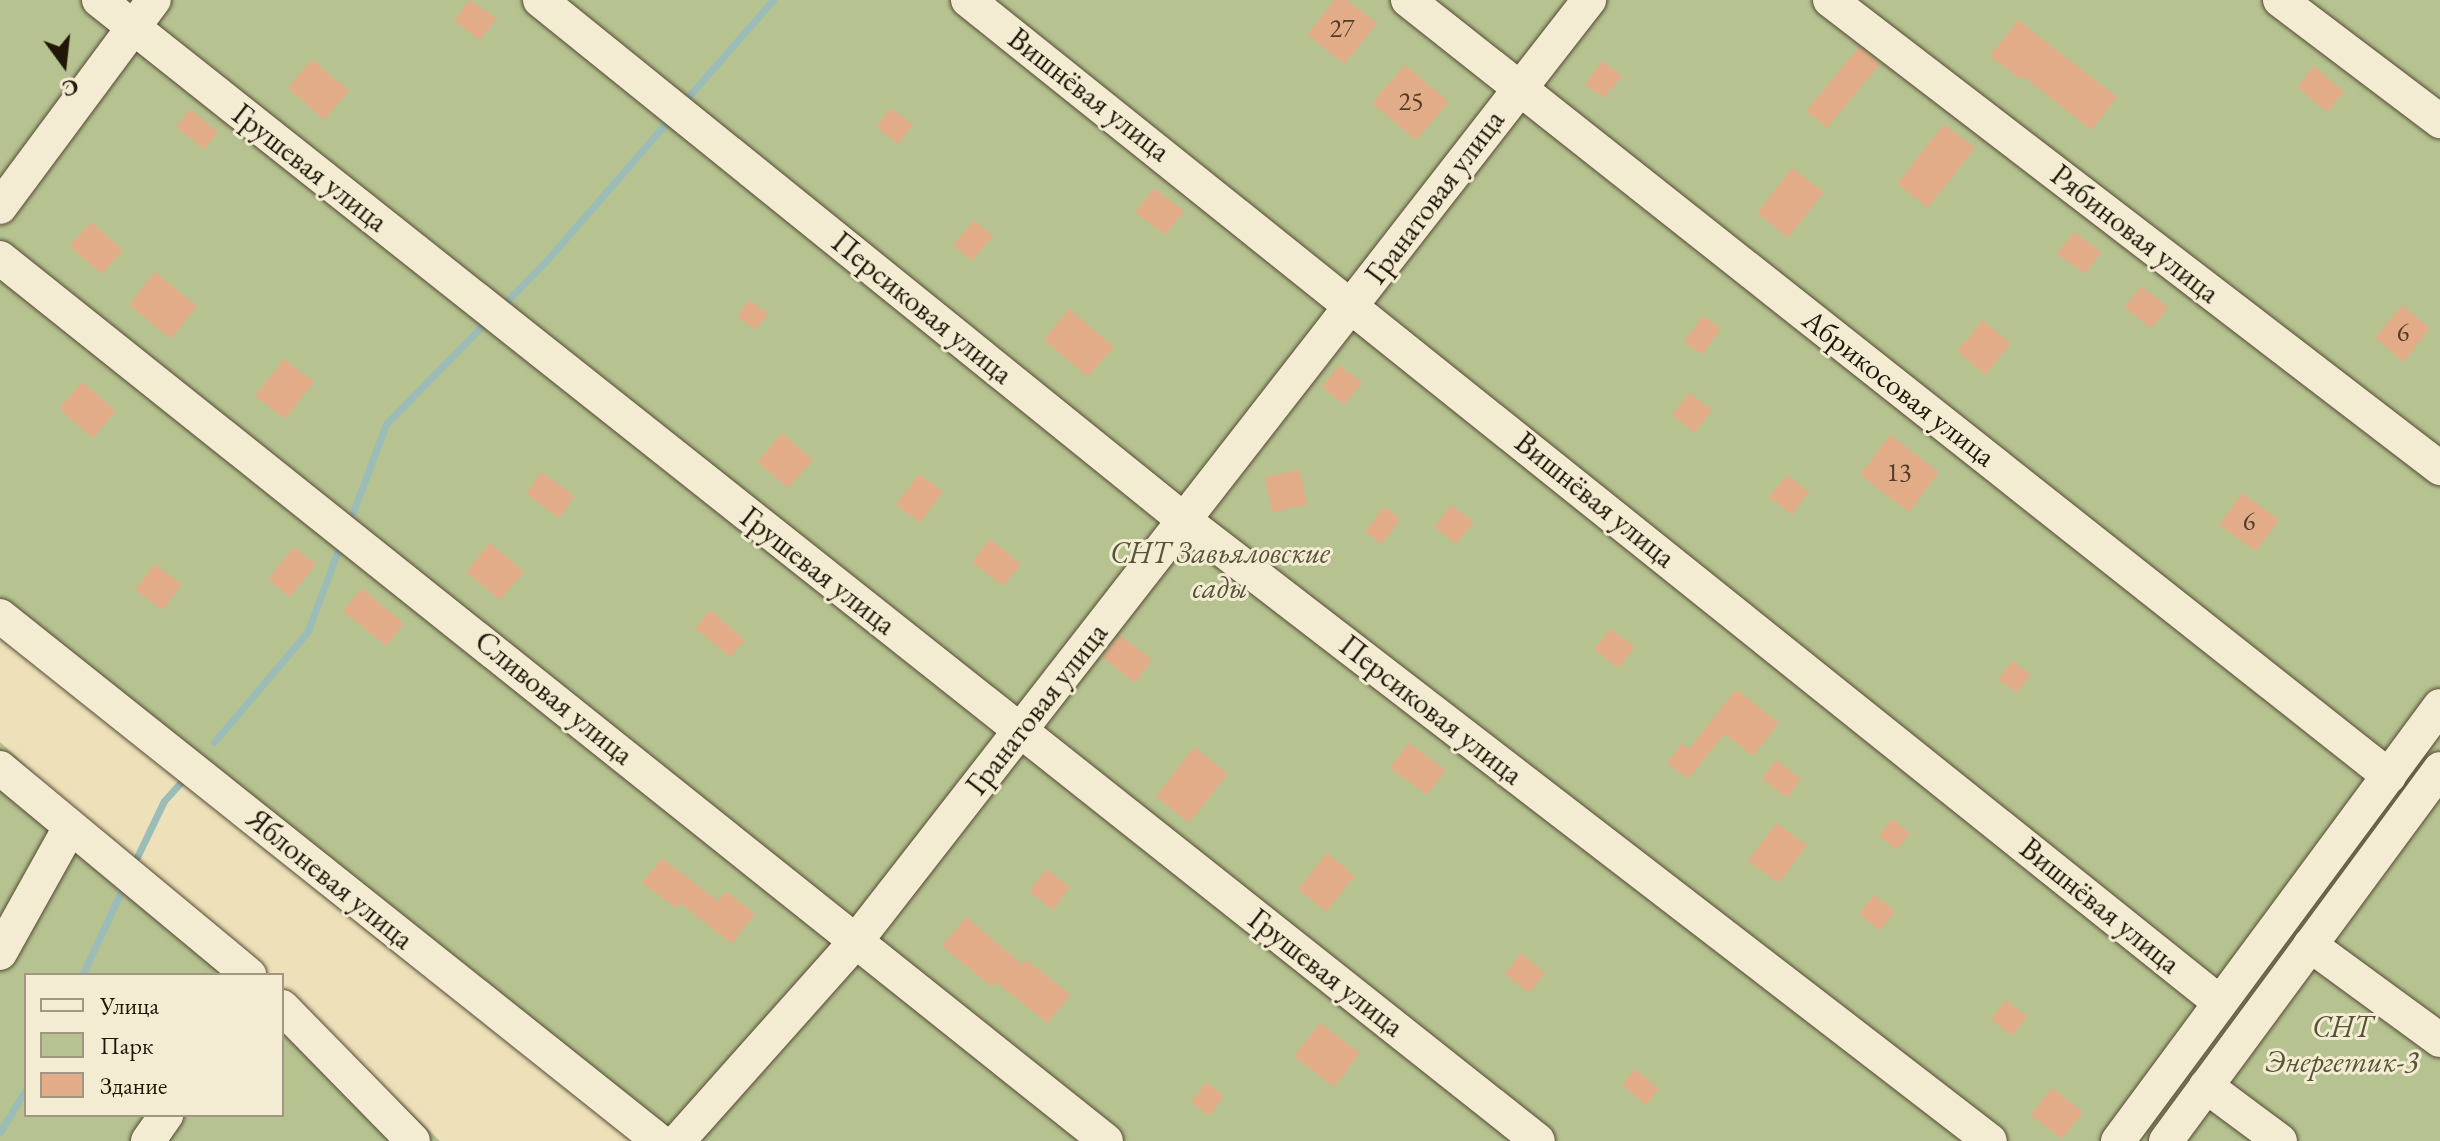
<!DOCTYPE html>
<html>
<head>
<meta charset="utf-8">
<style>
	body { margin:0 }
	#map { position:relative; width:2440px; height:1141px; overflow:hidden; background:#eee1b9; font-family:"EB Garamond",serif }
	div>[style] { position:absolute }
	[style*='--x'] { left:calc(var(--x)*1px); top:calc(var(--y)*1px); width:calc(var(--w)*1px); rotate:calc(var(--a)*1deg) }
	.green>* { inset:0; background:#b6c391 }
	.stream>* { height:7px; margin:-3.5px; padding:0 3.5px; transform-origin:3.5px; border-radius:3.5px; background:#9bbcb7 }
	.building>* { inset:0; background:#e2ac88 }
	.roads { filter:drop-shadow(0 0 2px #554934) drop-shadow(0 0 2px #554934) }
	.minor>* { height:34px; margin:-17px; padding:0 17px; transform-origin:17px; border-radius:17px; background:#f4ecd2 }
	span { translate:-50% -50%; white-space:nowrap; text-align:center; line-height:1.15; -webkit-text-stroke:6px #f4ecd2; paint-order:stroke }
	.number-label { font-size:26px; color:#523c28 }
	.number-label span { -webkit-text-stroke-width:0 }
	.street-label { font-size:30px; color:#221608 }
	.park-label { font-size:30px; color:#565338; font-style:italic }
	.legend { position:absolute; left:24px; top:973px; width:260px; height:144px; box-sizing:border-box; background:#f4ecd2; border:2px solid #a09681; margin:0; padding:10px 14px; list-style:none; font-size:24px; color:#221608 }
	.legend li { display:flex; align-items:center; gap:16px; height:40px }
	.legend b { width:40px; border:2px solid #a09681 }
	.north { position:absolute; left:24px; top:24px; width:80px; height:80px; -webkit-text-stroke:6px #f4ecd2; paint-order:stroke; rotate:165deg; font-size:22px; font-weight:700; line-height:32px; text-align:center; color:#221608 }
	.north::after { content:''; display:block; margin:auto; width:28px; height:36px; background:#221608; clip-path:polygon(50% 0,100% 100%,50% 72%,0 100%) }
</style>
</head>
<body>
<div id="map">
	<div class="green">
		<i style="clip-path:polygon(0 0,2440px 0,2440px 1141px,636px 1141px,0 633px)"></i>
		<i style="clip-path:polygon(0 742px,115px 848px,270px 975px,26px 975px,26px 1115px,282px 1115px,282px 987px,440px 1141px,0 1141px)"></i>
	</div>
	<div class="stream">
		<i style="--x:682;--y:104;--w:138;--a:-48.8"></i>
		<i style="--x:501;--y:307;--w:66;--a:-45.6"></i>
		<i style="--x:547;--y:260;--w:191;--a:-49"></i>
		<i style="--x:353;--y:512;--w:94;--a:-69.4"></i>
		<i style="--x:386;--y:424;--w:144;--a:-45.6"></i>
		<i style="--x:214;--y:742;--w:145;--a:-49.7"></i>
		<i style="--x:308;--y:631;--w:86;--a:-69.7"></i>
		<i style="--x:137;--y:857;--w:62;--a:-64.3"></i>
		<i style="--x:164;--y:801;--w:24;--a:-48"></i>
		<i style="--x:82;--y:975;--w:89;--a:-64.9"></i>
		<i style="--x:0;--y:1132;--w:50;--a:-58.8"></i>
	</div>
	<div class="building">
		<i style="clip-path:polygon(469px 0,497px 18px,480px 40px,454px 21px)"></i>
		<i style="clip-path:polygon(1334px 0,1347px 0,1377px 23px,1345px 64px,1307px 35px)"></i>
		<i style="clip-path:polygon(2018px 20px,2117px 97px,2091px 130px,2023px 76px,2020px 79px,1990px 56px)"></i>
		<i style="clip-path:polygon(1859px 47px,1880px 64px,1827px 128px,1806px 111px)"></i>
		<i style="clip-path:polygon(312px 59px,349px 91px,324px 120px,288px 88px)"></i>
		<i style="clip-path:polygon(1602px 61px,1622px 76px,1604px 98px,1585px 84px)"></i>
		<i style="clip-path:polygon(1405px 65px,1449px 102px,1416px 140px,1372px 103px)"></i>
		<i style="clip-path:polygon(2314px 66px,2344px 92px,2327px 112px,2297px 87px)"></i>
		<i style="clip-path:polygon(891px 108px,913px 125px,898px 144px,876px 127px)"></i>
		<i style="clip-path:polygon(190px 109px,218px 132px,204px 149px,176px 127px)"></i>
		<i style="clip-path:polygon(1944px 124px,1975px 148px,1928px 208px,1897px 184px)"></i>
		<i style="clip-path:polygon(1792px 168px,1824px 192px,1788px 238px,1757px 213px)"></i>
		<i style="clip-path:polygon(1154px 188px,1184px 211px,1165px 235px,1135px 212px)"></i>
		<i style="clip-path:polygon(974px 220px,993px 236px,972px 261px,953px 245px)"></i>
		<i style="clip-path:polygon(91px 222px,123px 250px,102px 274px,69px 246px)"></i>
		<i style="clip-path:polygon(2074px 232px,2101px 252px,2085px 274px,2057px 254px)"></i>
		<i style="clip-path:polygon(155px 272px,197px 306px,171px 339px,129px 305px)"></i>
		<i style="clip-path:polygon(2141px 286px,2168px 307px,2152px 328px,2124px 308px)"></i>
		<i style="clip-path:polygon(749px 300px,768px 314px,755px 330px,737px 316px)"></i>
		<i style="clip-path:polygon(2402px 305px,2430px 328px,2404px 362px,2375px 338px)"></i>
		<i style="clip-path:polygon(1069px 309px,1114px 347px,1088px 377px,1044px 340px)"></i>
		<i style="clip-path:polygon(1703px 316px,1721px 329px,1702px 355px,1684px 342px)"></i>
		<i style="clip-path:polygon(1983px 320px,2011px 344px,1985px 375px,1957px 351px)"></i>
		<i style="clip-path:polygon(284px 359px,314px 382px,285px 419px,255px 396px)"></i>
		<i style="clip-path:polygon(1339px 365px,1362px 383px,1344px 405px,1322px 387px)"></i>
		<i style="clip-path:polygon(82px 382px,116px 411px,93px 438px,59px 409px)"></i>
		<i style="clip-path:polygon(1689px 393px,1712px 410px,1695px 433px,1672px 415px)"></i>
		<i style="clip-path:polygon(782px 433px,813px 460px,788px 488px,757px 462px)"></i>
		<i style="clip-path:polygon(1890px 435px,1939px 472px,1909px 512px,1860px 475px)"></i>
		<i style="clip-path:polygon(1300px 470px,1307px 505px,1272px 512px,1265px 477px)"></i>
		<i style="clip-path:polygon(541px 472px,575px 496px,559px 518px,526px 494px)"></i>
		<i style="clip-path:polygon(919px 474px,943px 492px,920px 523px,896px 505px)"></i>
		<i style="clip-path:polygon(1787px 475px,1809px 492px,1792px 515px,1769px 497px)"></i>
		<i style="clip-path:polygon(2242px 493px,2279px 520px,2256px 551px,2219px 525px)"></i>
		<i style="clip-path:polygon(1451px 505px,1474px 522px,1456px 544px,1434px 527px)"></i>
		<i style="clip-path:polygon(1384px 507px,1400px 519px,1382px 544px,1365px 532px)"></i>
		<i style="clip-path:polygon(990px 539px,1021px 564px,1003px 586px,972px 562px)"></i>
		<i style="clip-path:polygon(490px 543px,524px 572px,500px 600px,466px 572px)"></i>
		<i style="clip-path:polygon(294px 547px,316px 564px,290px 597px,268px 579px)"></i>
		<i style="clip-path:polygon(154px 564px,182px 584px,163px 610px,135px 590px)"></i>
		<i style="clip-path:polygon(362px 588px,404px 624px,386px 646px,343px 611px)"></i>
		<i style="clip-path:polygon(710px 610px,745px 640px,730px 657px,695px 628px)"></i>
		<i style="clip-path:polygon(1610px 629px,1635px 647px,1619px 668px,1594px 650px)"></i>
		<i style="clip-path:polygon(1120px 635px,1152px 660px,1135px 683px,1102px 657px)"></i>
		<i style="clip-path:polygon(2012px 661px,2031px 675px,2017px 693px,1998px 679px)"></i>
		<i style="clip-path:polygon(1736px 689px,1779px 723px,1753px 756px,1725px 734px,1688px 779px,1667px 763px,1682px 744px,1689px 749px)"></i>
		<i style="clip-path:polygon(1409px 743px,1446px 770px,1427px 795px,1390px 768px)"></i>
		<i style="clip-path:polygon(1194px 747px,1228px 774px,1189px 823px,1156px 797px)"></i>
		<i style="clip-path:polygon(1776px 760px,1801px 779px,1787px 798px,1762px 779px)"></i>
		<i style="clip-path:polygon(1892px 819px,1910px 833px,1897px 850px,1879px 836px)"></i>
		<i style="clip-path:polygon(1776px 823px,1807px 845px,1779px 883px,1748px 861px)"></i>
		<i style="clip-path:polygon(1327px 853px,1355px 876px,1326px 912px,1298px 889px)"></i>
		<i style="clip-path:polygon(662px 858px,718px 901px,726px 891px,755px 914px,732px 944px,680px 903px,676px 908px,642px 883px)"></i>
		<i style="clip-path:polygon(1046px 869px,1070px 887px,1053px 910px,1029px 892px)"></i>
		<i style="clip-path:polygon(1874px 895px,1895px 911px,1880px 931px,1859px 914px)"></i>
		<i style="clip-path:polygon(966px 917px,1023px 965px,1027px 960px,1071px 995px,1047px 1023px,996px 982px,992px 987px,942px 946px)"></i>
		<i style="clip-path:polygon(1521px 953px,1545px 973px,1529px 993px,1505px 974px)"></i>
		<i style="clip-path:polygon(2006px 1000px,2027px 1017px,2012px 1036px,1991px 1019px)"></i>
		<i style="clip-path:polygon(1320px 1023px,1360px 1053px,1334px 1087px,1294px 1056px)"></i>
		<i style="clip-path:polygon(1635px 1069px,1659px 1089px,1646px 1105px,1622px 1085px)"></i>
		<i style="clip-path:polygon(1206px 1082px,1224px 1096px,1209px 1116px,1191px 1102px)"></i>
		<i style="clip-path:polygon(2052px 1088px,2083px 1112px,2062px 1139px,2031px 1115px)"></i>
	</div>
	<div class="roads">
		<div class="minor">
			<i style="--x:99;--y:0;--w:1836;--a:38.41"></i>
			<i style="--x:540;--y:0;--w:828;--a:38.92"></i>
			<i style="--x:1184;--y:520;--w:1017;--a:37.61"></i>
			<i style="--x:968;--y:0;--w:1603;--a:38.69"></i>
			<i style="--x:1408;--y:0;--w:1251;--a:38.35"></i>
			<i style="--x:1830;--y:0;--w:769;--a:37.5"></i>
			<i style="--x:2280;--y:0;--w:201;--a:37.1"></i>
			<i style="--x:0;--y:207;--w:258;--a:-53.4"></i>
			<i style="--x:0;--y:258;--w:1415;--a:38.6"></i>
			<i style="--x:0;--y:616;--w:843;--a:38.54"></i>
			<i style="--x:0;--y:768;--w:324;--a:39.7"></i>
			<i style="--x:2310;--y:945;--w:161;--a:36.2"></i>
			<i style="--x:0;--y:953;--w:144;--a:-60.9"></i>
			<i style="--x:282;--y:1007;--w:187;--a:45.6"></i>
			<i style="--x:2206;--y:1086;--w:92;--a:36.6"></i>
			<i style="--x:148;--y:1141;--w:32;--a:-55"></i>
			<i style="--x:678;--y:1141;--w:268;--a:-48.3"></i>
			<i style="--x:856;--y:941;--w:1193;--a:-52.08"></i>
			<i style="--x:2118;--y:1141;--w:541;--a:-53.49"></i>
			<i style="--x:2166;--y:1141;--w:462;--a:-53.6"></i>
		</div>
	</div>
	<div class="number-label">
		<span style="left:1342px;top:29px">27</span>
		<span style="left:1411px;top:102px">25</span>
		<span style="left:2403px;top:333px">6</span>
		<span style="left:1899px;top:473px">13</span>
		<span style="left:2249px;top:522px">6</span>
	</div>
	<div class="street-label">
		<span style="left:1089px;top:95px;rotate:38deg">Вишнёвая улица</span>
		<span style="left:310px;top:168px;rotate:38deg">Грушевая улица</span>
		<span style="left:1435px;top:197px;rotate:-53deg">Гранатовая улица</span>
		<span style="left:2135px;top:234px;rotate:38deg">Рябиновая улица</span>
		<span style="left:922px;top:308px;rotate:39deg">Персиковая улица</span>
		<span style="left:1899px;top:388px;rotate:38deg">Абрикосовая улица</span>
		<span style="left:1595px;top:500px;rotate:39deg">Вишнёвая улица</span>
		<span style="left:818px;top:571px;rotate:38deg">Грушевая улица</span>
		<span style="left:554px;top:698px;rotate:39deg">Сливовая улица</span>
		<span style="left:1037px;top:709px;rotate:-52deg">Гранатовая улица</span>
		<span style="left:1431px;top:710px;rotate:38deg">Персиковая улица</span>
		<span style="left:330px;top:879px;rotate:39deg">Яблоневая улица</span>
		<span style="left:2100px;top:906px;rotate:39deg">Вишнёвая улица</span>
		<span style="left:1326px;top:973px;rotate:38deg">Грушевая улица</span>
	</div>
	<div class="park-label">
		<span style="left:1220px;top:570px">СНТ Завьяловские<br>сады</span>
		<span style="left:2342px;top:1044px">СНТ<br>Энергетик-3</span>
	</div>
	<ul class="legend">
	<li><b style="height:10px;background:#f4ecd2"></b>Улица</li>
	<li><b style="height:22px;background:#b6c391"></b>Парк</li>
	<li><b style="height:22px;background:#e2ac88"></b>Здание</li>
	</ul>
	<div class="north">С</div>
</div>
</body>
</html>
